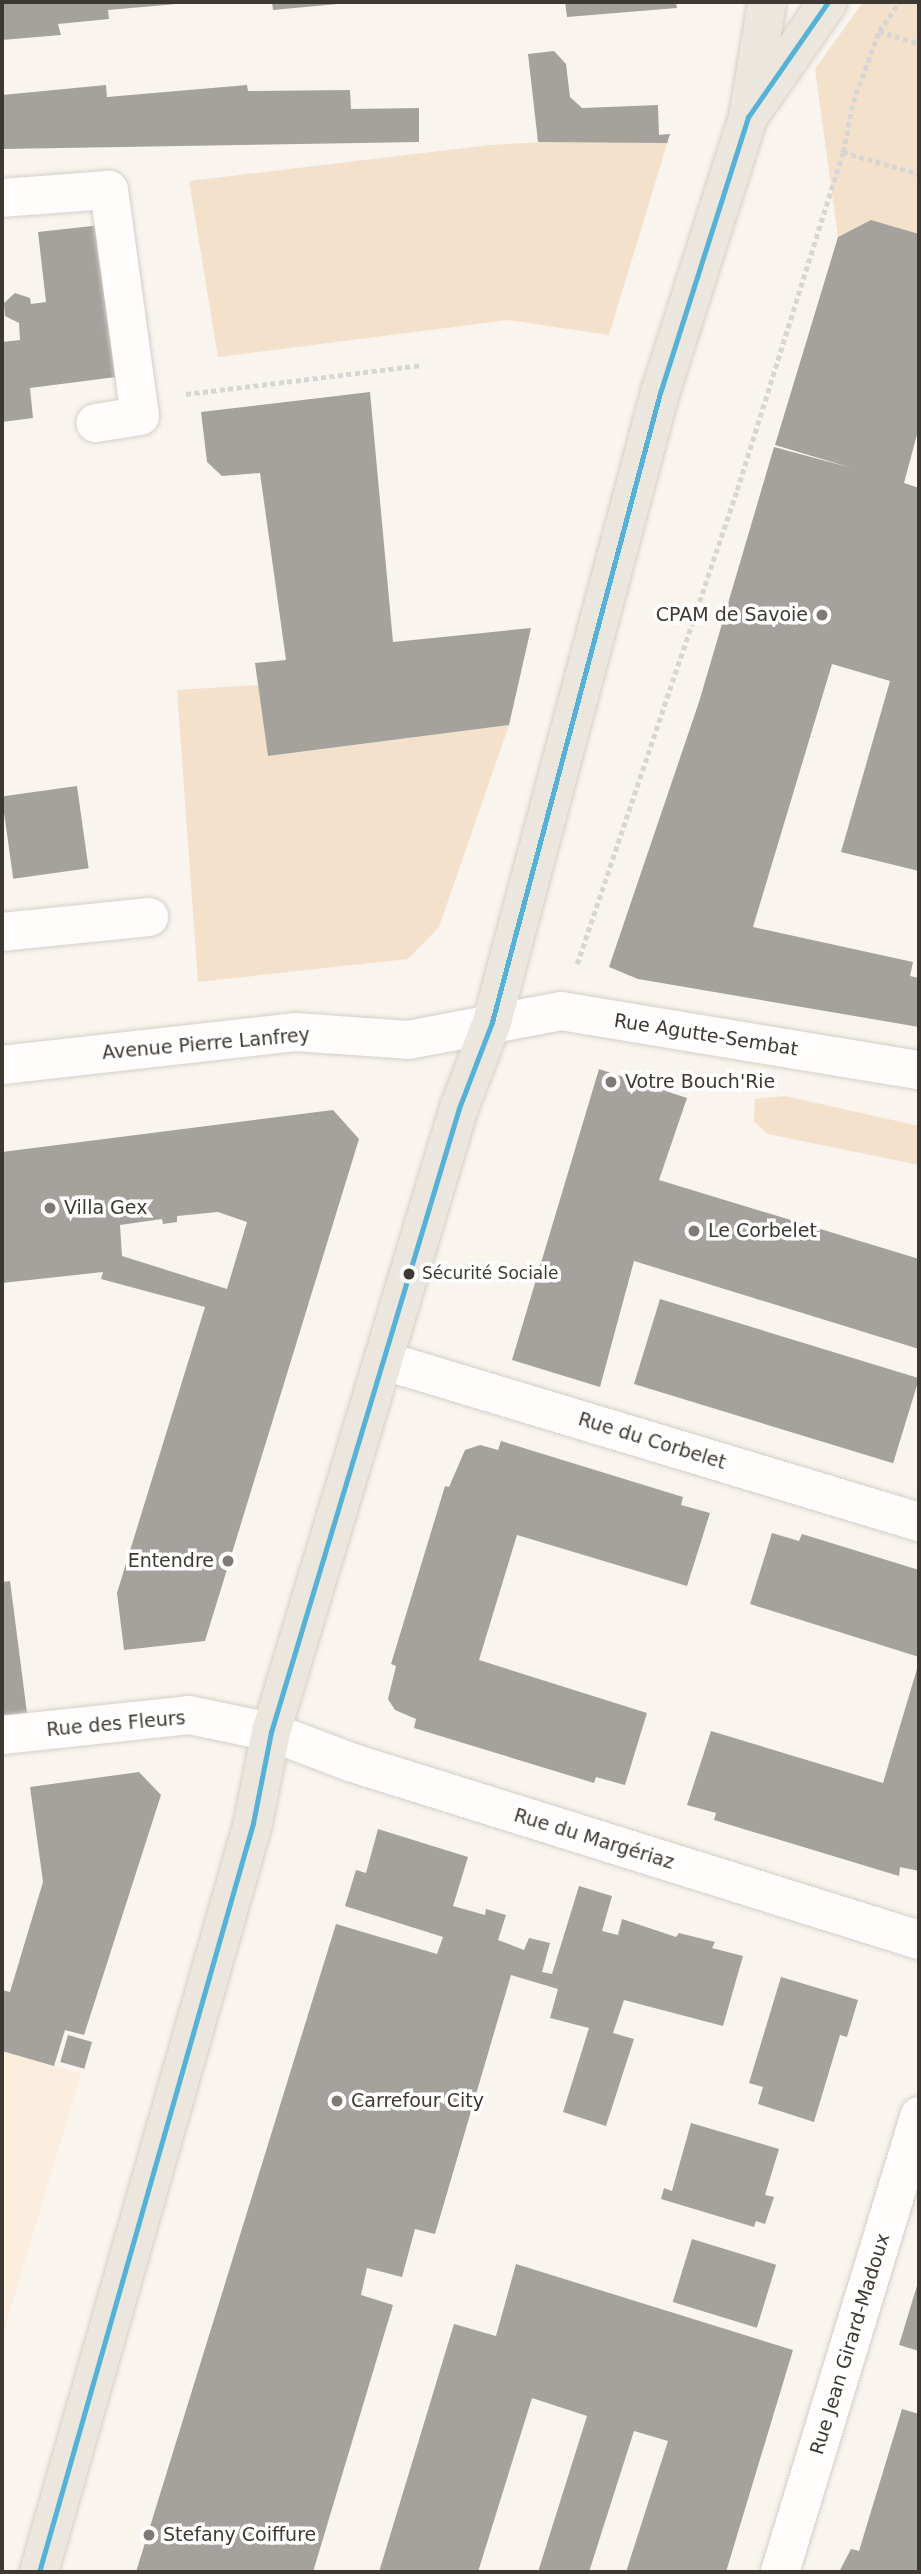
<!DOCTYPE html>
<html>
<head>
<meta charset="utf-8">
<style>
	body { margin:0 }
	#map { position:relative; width:921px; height:2574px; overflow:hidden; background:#f9f4ee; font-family:"DejaVu Sans",sans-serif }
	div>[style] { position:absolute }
	.built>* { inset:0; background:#fceedf }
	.green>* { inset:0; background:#f4e1cc }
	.building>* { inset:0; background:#a5a19c; transform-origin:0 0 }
	.path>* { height:4.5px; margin-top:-2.25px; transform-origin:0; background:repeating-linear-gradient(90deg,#d8d6d4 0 5px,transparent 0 8.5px) }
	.roads { filter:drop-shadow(0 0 2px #d4cfc9) drop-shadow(0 0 2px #d4cfc9) }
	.minor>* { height:38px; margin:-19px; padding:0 19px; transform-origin:19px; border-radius:19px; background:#fefdfc }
	.major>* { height:38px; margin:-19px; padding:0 19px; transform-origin:19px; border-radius:19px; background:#ebe6de }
	.bus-1>* { height:5px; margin:-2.5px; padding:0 2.5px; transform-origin:2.5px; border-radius:2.5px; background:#55b1d5 }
	.dots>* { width:19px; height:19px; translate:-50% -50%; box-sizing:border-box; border:4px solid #fff; border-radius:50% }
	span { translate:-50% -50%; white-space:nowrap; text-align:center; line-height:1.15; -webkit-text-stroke:7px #fff; paint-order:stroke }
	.bus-label { font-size:17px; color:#3d3831 }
	.left { translate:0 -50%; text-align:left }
	.poi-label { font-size:19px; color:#3d3831 }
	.right { translate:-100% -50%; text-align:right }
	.street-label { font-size:19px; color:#3d3831 }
	.frame { position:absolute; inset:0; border:4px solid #3d3831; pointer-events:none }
</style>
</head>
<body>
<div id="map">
	<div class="built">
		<i style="clip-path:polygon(2px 2051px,81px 2074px,2px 2337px)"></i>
	</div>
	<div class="green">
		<i style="clip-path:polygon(863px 2px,919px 2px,919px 234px,871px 220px,838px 237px,815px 69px)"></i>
		<i style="clip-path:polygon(670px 134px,609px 335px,508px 320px,218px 357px,189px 181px,490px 145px)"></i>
		<i style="clip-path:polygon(258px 685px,269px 756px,509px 725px,439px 927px,408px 959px,198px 982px,177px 690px)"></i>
		<i style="clip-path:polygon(785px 1096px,919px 1126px,919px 1165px,768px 1134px,754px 1122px,755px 1099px)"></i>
	</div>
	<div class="building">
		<i style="clip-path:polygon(2px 2px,176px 2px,177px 4px,108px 10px,109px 19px,58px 24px,61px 35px,2px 40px)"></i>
		<i style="clip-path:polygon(272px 2px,338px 2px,338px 4px,273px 10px)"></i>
		<i style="clip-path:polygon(565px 2px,676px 2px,677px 8px,567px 17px)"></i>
		<i style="clip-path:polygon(554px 51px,566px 64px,570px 97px,582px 108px,658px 105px,659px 135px,670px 134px,667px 143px,538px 142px,528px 54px)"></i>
		<i style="clip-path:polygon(106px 85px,107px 97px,247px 85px,248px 91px,350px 90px,351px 109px,419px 108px,419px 142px,2px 149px,2px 95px)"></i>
		<i style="clip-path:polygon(871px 220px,919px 234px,919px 427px,904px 483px,919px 488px,919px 871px,841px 852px,890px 681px,832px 664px,753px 927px,913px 962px,910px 976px,919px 978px,919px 1027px,638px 979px,609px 967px,699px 702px,774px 447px,852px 468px,775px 445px,838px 237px)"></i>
		<i style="clip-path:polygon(101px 225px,116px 377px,30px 388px,33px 418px,2px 422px,2px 342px,20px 340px,19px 323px,5px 316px,4px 303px,15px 293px,30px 298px,31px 304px,46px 302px,38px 232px)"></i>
		<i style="clip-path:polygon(370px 392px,393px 642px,531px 628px,509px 725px,268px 756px,255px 663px,286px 660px,260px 473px,222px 476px,207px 462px,201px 412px)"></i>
		<i style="left:77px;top:786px;width:83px;height:76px;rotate:82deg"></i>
		<i style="clip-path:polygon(599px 1069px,687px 1098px,659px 1180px,919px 1259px,919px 1349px,634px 1261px,600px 1387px,512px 1360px)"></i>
		<i style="clip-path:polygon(evenodd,333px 1110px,359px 1139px,205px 1641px,124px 1650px,117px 1593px,205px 1307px,101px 1279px,103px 1272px,2px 1283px,2px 1152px,333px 1110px,218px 1212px,247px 1222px,227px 1289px,122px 1256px,120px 1225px,162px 1219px,163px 1224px,177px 1222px,177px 1216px,218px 1212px)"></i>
		<i style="left:660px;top:1299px;width:271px;height:89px;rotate:17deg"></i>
		<i style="clip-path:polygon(501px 1441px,683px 1497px,681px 1505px,710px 1513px,687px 1586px,517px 1535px,479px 1660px,647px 1713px,625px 1785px,596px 1777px,594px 1783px,414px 1728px,416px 1719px,395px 1710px,388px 1699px,396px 1666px,391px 1664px,445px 1486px,449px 1487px,465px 1450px,480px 1445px,498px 1450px)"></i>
		<i style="clip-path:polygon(772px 1533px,799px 1541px,802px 1534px,919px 1570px,919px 1657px,750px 1604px)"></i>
		<i style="clip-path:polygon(10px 1581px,27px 1713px,2px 1716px,2px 1582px)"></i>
		<i style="clip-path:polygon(919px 1662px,919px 1871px,900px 1867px,899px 1876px,714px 1820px,716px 1813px,687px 1805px,711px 1731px,883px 1783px)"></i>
		<i style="clip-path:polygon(139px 1772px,161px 1795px,84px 2035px,65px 2030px,54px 2066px,2px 2051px,2px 1990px,10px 1992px,43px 1882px,30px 1787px)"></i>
		<i style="clip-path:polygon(378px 1829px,468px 1857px,453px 1906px,485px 1915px,486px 1909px,506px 1915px,498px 1940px,524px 1950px,529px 1938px,550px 1943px,542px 1972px,552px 1974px,579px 1886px,612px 1896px,602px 1931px,618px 1935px,622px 1919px,676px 1937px,679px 1933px,715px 1942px,712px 1948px,743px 1956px,723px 2026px,624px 2000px,613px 2033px,634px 2039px,606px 2126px,563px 2112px,589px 2028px,550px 2018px,558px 1989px,511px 1975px,435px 2234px,415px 2229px,402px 2277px,367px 2268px,361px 2295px,393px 2305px,313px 2572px,136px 2572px,336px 1924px,437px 1954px,443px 1937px,345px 1906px,356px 1870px,366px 1873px)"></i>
		<i style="clip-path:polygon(781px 1977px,858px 2000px,847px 2037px,840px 2035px,814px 2122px,758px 2104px,763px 2087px,749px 2083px)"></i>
		<i style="left:68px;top:2035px;width:25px;height:28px;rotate:16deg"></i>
		<i style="clip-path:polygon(691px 2123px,779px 2149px,765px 2195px,774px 2197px,765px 2224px,756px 2221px,754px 2227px,661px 2199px,664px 2188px,672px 2191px)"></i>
		<i style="left:692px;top:2239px;width:88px;height:66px;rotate:17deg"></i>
		<i style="clip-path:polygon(516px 2264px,793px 2350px,726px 2572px,626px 2572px,668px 2441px,634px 2431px,589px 2572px,538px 2572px,587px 2416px,532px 2398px,478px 2572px,379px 2572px,454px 2324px,496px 2336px)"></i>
		<i style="clip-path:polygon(919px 2279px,919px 2351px,899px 2345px)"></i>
		<i style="clip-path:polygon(902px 2409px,919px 2414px,919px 2572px,839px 2572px,851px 2549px,859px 2551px)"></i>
	</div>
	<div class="path">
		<i style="left:879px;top:31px;width:42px;rotate:18deg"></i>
		<i style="left:843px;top:152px;width:79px;rotate:16.1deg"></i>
		<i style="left:186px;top:394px;width:237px;rotate:-7deg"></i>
		<i style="left:577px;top:964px;width:500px;rotate:-71.35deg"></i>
		<i style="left:737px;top:490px;width:354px;rotate:-72.6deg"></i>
		<i style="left:843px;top:152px;width:51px;rotate:-78.7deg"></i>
		<i style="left:853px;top:102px;width:76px;rotate:-69.9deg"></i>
		<i style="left:879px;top:31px;width:35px;rotate:-55deg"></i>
	</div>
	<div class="roads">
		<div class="minor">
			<i style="left:2px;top:198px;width:107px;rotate:-4.3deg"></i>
			<i style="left:109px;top:190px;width:228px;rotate:82.2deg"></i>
			<i style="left:140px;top:416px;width:45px;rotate:171deg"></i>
			<i style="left:2px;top:932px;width:148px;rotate:-5.8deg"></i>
			<i style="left:2px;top:1065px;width:295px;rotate:-6.4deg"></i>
			<i style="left:295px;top:1032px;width:113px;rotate:4deg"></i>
			<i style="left:408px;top:1040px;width:156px;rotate:-10.7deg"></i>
			<i style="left:561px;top:1011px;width:363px;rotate:9.4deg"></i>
			<i style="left:385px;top:1361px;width:558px;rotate:16.78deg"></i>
			<i style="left:2px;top:1735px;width:188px;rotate:-6.1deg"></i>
			<i style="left:189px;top:1715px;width:84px;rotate:11.7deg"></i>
			<i style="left:271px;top:1732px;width:88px;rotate:20.7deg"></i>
			<i style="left:353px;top:1763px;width:593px;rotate:17.37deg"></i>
			<i style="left:780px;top:2572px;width:477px;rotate:-73deg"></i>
		</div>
		<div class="major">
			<i style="left:753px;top:110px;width:131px;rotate:-55.2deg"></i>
			<i style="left:39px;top:2572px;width:779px;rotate:-74.05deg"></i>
			<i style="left:253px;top:1823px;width:93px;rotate:-78.8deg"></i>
			<i style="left:271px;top:1732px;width:652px;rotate:-73.23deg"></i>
			<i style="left:459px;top:1108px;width:92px;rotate:-69deg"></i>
			<i style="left:492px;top:1022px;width:651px;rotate:-75.05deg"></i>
			<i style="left:660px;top:393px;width:290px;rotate:-72.3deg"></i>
			<i style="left:748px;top:117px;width:117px;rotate:-80.6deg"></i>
		</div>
	</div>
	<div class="bus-1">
		<i style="left:39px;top:2572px;width:779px;rotate:-74.05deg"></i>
		<i style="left:253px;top:1823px;width:93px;rotate:-78.8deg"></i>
		<i style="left:271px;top:1732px;width:652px;rotate:-73.23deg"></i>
		<i style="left:459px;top:1108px;width:92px;rotate:-69deg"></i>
		<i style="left:492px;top:1022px;width:651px;rotate:-75.05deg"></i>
		<i style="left:660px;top:393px;width:290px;rotate:-72.3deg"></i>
		<i style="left:748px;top:117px;width:140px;rotate:-55.2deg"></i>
	</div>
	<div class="dots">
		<i style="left:822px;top:615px;background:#7f7a73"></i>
		<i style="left:611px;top:1082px;background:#7f7a73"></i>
		<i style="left:50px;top:1208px;background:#7f7a73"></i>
		<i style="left:694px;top:1231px;background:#7f7a73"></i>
		<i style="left:409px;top:1274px;background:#3d3831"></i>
		<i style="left:228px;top:1561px;background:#7f7a73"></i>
		<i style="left:337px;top:2101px;background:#7f7a73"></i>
		<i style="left:149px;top:2535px;background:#7f7a73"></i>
	</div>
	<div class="bus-label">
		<span class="left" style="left:422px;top:1274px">Sécurité Sociale</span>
	</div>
	<div class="poi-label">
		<span class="right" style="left:808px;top:615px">CPAM de Savoie</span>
		<span class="left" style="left:625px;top:1082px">Votre Bouch'Rie</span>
		<span class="left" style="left:64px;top:1208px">Villa Gex</span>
		<span class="left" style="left:708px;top:1231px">Le Corbelet</span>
		<span class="right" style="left:214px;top:1561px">Entendre</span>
		<span class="left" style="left:351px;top:2101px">Carrefour City</span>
		<span class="left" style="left:163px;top:2535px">Stefany Coiffure</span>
	</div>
	<div class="street-label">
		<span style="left:706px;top:1035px;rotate:9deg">Rue Agutte-Sembat</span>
		<span style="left:206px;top:1044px;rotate:-5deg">Avenue Pierre Lanfrey</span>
		<span style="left:652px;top:1441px;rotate:17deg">Rue du Corbelet</span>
		<span style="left:116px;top:1724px;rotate:-5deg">Rue des Fleurs</span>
		<span style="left:594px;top:1839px;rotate:17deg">Rue du Margériaz</span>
		<span style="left:850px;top:2344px;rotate:-73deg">Rue Jean Girard-Madoux</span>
	</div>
	<div class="frame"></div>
</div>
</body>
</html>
